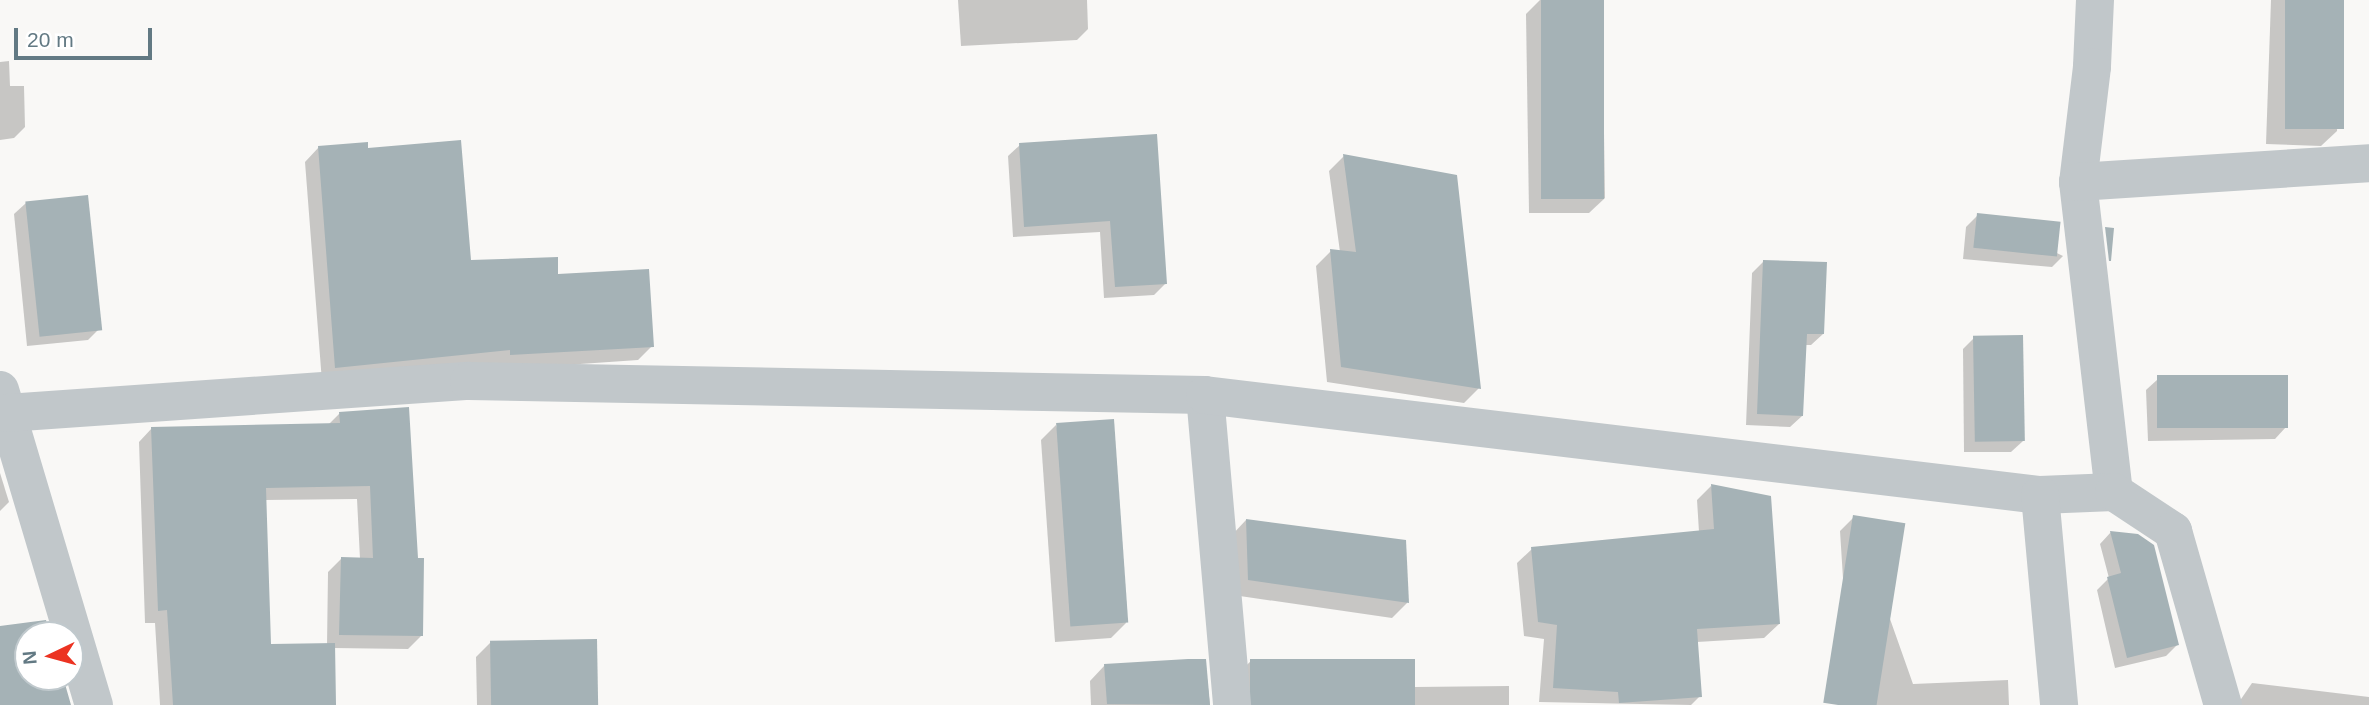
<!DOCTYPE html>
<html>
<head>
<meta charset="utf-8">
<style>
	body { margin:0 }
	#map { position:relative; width:2369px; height:705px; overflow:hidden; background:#f9f8f6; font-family:Helvetica,sans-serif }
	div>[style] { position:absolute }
	.shadow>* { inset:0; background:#0003 }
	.building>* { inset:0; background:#a5b2b6; transform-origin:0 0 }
	.minor>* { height:38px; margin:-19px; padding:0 19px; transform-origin:19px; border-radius:19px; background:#c1c7ca }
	span { translate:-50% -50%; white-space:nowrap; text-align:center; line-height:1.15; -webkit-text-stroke:7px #fff; paint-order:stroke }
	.north { position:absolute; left:14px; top:621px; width:70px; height:70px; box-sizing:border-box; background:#fff; border:2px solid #c0c9cd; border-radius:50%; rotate:265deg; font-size:19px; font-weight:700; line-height:28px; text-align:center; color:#627983 }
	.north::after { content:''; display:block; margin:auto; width:24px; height:32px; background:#ec3322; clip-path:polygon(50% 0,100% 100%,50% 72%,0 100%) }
	.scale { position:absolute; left:14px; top:28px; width:138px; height:32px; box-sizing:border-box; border:4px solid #627983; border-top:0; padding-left:9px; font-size:21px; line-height:24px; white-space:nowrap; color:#627983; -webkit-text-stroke:5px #fff; paint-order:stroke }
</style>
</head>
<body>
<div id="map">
	<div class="shadow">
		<i style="clip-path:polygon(958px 0,1087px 0,1088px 29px,1077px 40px,961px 46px)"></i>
		<i style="clip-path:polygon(1540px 0,1602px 0,1605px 198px,1589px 213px,1529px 213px,1526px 14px)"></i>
		<i style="clip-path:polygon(2271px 0,2342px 0,2337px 131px,2321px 146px,2266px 144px)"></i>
		<i style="clip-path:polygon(9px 61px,10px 86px,24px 86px,25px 127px,14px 138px,0 140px,0 62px)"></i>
		<i style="clip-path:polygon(1155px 136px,1165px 284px,1154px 295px,1104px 298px,1100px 232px,1013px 237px,1008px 156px,1020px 145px)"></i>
		<i style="clip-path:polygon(319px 147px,366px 150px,470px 262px,557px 276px,652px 346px,638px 360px,322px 382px,305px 162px)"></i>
		<i style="clip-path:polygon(1344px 156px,1479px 388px,1464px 403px,1327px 382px,1316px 266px,1331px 251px,1340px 252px,1329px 171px)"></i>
		<i style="clip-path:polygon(26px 203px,99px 329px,88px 340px,27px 346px,14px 214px)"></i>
		<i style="clip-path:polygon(1978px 215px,2063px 256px,2052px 267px,1963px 259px,1966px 227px)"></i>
		<i style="clip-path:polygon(1764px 261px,1823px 334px,1811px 345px,1805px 345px,1802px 416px,1790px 427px,1746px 425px,1752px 273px)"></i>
		<i style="clip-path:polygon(1974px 338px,2023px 441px,2011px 452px,1964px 452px,1963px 349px)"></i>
		<i style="clip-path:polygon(2158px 379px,2286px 427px,2275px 439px,2148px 441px,2146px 390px)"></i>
		<i style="clip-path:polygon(evenodd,408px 409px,421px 636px,408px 649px,333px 648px,335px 705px,160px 705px,155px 623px,145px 623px,139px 442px,152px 428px,328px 425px,339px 414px,408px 409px,357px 499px,360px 559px,341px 559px,328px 572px,327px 645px,270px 646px,265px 500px,357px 499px)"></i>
		<i style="clip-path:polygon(1056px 425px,1126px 623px,1111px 638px,1055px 642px,1041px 440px)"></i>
		<i style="clip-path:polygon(0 473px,9px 502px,0 511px)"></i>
		<i style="clip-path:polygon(1711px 486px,1779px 624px,1764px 638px,1697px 642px,1700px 696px,1691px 705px,1539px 702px,1544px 639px,1524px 636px,1517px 563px,1532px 549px,1699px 532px,1697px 500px)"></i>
		<i style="clip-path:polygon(1854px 517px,1913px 684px,2008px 680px,2009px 705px,1851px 705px,1840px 531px)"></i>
		<i style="clip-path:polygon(1246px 520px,1404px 542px,1407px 603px,1392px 618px,1233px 595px,1231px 536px)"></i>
		<i style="clip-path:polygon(2111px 532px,2177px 645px,2166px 656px,2115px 668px,2097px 590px,2109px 578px,2100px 544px)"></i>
		<i style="clip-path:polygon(491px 642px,596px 705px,477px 705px,476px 657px)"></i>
		<i style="clip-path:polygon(1205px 661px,1210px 705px,1091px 705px,1090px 681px,1105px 665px)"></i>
		<i style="clip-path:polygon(1251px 661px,1414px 687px,1509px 686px,1509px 705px,1239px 705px,1236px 675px)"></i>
		<i style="clip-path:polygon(2252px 683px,2369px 697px,2369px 705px,2237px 705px)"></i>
	</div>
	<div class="building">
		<i style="left:1541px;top:0;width:63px;height:199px"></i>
		<i style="left:2285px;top:0;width:59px;height:129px"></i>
		<i style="clip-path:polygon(1157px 134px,1167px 284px,1115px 287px,1110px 221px,1024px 227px,1019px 143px)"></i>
		<i style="clip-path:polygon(461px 140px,471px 260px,558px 257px,558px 274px,649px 269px,654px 347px,510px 355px,510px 350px,335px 368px,318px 146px,368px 142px,368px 148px)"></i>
		<i style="clip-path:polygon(1343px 154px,1457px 175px,1481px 389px,1341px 367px,1330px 249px,1356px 252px)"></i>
		<i style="left:88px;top:195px;width:136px;height:63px;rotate:84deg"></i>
		<i style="left:1977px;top:213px;width:84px;height:35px;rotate:6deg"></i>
		<i style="clip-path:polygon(2105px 227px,2114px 228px,2111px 261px,2109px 261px)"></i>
		<i style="clip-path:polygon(1763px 260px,1827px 262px,1824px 334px,1807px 334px,1803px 416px,1757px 414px)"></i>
		<i style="left:2023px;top:335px;width:106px;height:50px;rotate:89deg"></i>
		<i style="left:2288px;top:375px;width:53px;height:131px;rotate:90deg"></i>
		<i style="clip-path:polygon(409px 407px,418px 558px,424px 558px,423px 636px,339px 635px,341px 557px,373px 558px,370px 486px,266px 488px,271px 644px,335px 643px,336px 705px,173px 705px,167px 610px,158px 611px,151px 427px,340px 423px,339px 412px)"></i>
		<i style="left:1114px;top:419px;width:204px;height:58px;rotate:86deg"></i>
		<i style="clip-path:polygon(1711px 484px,1771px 496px,1780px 624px,1697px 629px,1702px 697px,1619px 703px,1618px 692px,1553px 688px,1557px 625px,1538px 622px,1531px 547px,1714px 529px)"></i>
		<i style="left:1853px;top:515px;width:53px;height:190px;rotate:9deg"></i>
		<i style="clip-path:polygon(1246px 519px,1406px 540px,1409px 603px,1248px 580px)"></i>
		<i style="clip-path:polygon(2110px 531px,2138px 534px,2154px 545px,2179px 645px,2127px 658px,2107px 577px,2121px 573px)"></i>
		<i style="clip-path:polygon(46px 620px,50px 635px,28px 635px,28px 677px,63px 677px,71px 705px,0 705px,0 626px)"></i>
		<i style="left:597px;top:639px;width:66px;height:107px;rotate:89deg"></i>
		<i style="clip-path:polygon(1188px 659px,1206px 659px,1210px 705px,1107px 704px,1104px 664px)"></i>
		<i style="left:1250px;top:659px;width:165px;height:46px"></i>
	</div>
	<div class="minor">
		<i style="left:2095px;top:0;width:67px;rotate:92.6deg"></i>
		<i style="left:2092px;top:67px;width:116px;rotate:96.9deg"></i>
		<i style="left:2078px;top:182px;width:312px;rotate:83.4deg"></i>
		<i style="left:2078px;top:182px;width:292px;rotate:-3.7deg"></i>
		<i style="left:0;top:390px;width:329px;rotate:73.4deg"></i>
		<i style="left:1205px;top:395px;width:311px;rotate:85deg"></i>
		<i style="left:7px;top:413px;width:463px;rotate:-4deg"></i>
		<i style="left:469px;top:381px;width:736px;rotate:1.09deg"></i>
		<i style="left:1205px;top:395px;width:841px;rotate:6.83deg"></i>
		<i style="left:2040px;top:495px;width:74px;rotate:-2.3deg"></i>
		<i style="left:2114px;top:492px;width:71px;rotate:33.5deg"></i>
		<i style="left:2173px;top:531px;width:181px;rotate:74deg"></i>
		<i style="left:2040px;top:495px;width:211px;rotate:84.8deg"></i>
	</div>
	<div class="north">N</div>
	<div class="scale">20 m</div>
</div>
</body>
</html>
